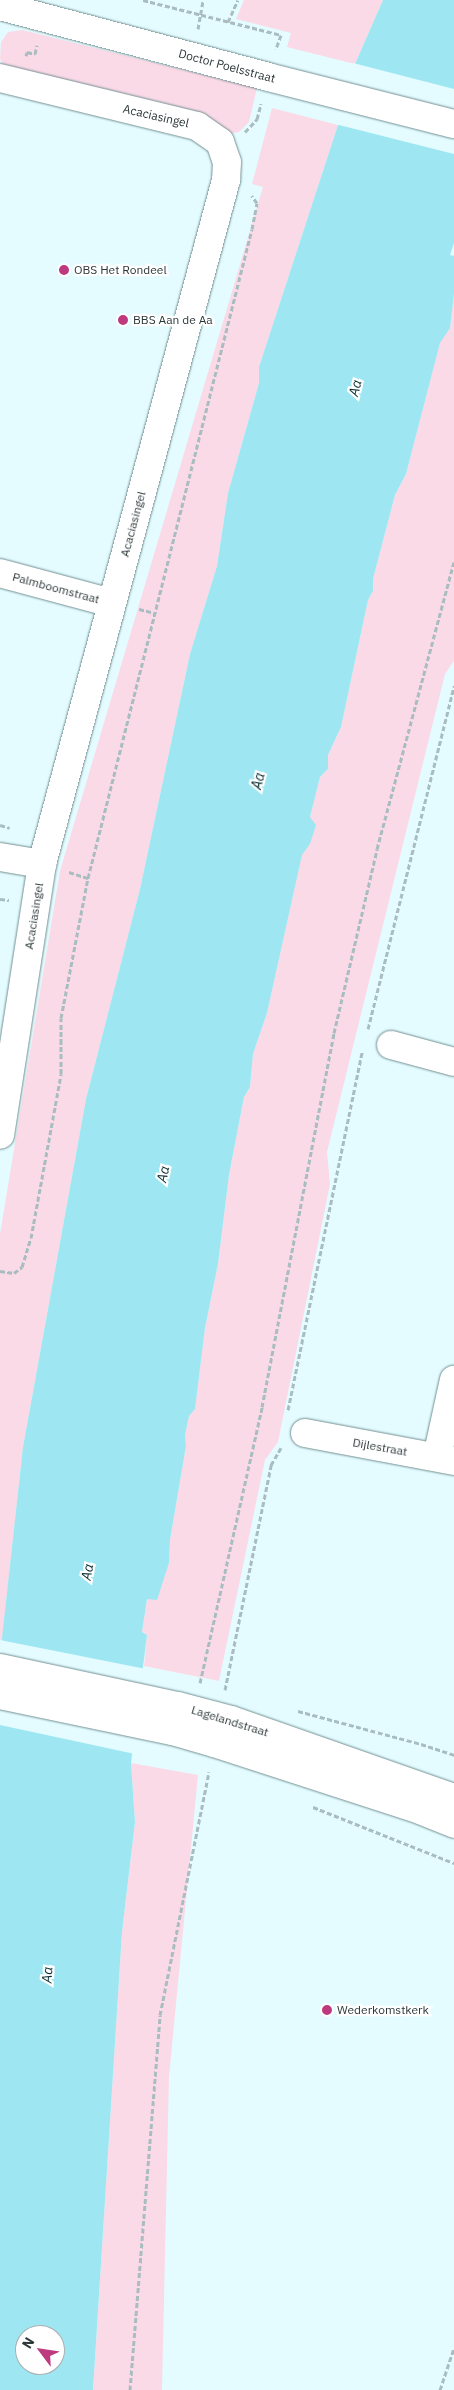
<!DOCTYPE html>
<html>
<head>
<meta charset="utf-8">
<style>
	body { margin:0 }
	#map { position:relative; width:454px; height:2390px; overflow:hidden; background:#e4fcff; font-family:"IBM Plex Sans",sans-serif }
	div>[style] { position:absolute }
	.green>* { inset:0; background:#fbdae7 }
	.water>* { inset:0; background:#9ee7f2 }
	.pier>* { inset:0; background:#e4fcff }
	.path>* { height:3px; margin-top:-1.5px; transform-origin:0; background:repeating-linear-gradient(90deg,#a9bdc0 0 5px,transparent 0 7.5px) }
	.roads { filter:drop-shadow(0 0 1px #738f92) drop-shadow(0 0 1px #738f92) }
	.minor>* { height:28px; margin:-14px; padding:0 14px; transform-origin:14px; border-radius:14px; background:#fff }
	.major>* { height:28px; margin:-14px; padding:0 14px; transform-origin:14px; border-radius:14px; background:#fff }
	.dots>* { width:14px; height:14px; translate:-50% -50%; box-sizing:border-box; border:2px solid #fff; border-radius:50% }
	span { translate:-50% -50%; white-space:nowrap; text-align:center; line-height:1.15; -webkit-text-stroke:4.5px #fff; paint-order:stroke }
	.street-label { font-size:12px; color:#2c3739 }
	.poi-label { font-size:12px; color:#2c3739 }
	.left { translate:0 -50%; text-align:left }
	.water-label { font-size:14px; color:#092f33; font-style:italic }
	.north { position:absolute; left:15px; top:2325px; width:50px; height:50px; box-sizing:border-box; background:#fff; border:1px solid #abafb0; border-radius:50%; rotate:301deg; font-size:14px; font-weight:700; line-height:20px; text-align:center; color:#2c3739 }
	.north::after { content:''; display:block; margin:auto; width:18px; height:22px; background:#be3a7f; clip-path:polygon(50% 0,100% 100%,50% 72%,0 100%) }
</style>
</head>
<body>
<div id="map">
	<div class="green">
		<i style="clip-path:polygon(244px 0,383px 0,355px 64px,287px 47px,291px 33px,236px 19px)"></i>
		<i style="clip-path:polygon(22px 30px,257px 88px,249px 122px,239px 132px,230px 134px,4px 67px,0 59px,1px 42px,8px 32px)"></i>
		<i style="clip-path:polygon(272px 108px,338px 125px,259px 367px,259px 383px,228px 493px,217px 566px,190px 654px,140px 889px,86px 1099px,23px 1447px,2px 1640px,0 1640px,0 1234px,60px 871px,263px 187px,252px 184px)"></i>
		<i style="clip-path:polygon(454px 294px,454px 661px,445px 674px,327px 1152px,330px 1184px,278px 1442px,265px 1460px,219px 1681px,144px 1666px,147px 1635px,142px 1632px,147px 1599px,169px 1563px,170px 1540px,186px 1446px,185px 1435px,189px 1416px,195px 1408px,205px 1328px,218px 1264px,229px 1175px,244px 1097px,250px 1087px,253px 1054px,267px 1013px,302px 854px,310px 844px,310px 817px,320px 777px,328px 769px,328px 755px,341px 727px,368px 600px,373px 591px,373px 579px,395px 495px,406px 474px,440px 342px,450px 328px)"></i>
		<i style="clip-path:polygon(131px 1763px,198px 1775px,169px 2077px,162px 2390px,93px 2390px,122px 1932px,135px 1822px)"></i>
	</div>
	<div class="water">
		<i style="clip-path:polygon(evenodd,383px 0,454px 0,454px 243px,450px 255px,454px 256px,454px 294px,450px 328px,440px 343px,406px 474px,395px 495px,373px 579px,373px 591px,368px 600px,341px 727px,328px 755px,328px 769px,320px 777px,310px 817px,316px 825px,310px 844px,302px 855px,267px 1013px,253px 1054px,250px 1087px,244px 1097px,229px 1175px,218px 1264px,205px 1328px,195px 1409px,189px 1416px,185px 1435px,186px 1446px,170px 1540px,169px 1563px,157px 1600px,147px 1599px,142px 1632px,147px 1635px,131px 1763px,135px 1822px,122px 1932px,93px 2390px,0 2390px,0 1656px,23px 1447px,86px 1099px,140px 889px,190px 654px,217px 566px,228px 493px,259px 383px,259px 367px,338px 125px,355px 64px,383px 0,25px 2335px,55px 2335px,55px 2365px,25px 2365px,25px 2335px)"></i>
	</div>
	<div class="pier">
		<i style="clip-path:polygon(353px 63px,454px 89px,454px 154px,335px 124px)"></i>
		<i style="clip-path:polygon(0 1640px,146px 1669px,135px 1754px,0 1725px)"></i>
	</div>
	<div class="path">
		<i style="left:143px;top:0;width:142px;rotate:14.2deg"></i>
		<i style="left:281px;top:35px;width:15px;rotate:110deg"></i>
		<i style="left:228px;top:22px;width:24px;rotate:-66deg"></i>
		<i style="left:198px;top:29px;width:29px;rotate:-80deg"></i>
		<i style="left:26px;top:56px;width:4px;rotate:-76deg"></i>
		<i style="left:27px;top:52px;width:8px;rotate:14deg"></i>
		<i style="left:35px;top:54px;width:9px;rotate:-77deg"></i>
		<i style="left:245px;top:132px;width:18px;rotate:-47deg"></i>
		<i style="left:257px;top:119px;width:16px;rotate:-75deg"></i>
		<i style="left:139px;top:609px;width:16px;rotate:14deg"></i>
		<i style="left:0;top:825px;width:10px;rotate:17deg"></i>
		<i style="left:69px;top:872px;width:20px;rotate:18deg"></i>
		<i style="left:0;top:899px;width:9px;rotate:6deg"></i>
		<i style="left:368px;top:1029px;width:354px;rotate:-75.9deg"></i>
		<i style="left:0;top:1271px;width:14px;rotate:8deg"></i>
		<i style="left:14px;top:1273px;width:10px;rotate:-37deg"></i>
		<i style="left:22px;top:1267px;width:30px;rotate:-73deg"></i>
		<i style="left:31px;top:1238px;width:167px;rotate:-79.6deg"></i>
		<i style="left:61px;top:1074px;width:56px;rotate:-90deg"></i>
		<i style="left:61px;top:1018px;width:143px;rotate:-79.1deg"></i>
		<i style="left:88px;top:878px;width:669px;rotate:-75.82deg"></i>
		<i style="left:252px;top:229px;width:26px;rotate:-79deg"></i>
		<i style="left:257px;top:203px;width:9px;rotate:-126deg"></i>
		<i style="left:288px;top:1410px;width:366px;rotate:-78.3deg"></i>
		<i style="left:200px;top:1683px;width:283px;rotate:-77.3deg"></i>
		<i style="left:262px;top:1407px;width:381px;rotate:-79.1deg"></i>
		<i style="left:334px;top:1033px;width:189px;rotate:-76.8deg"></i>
		<i style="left:377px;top:849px;width:297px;rotate:-75deg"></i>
		<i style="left:225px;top:1690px;width:230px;rotate:-78.4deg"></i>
		<i style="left:271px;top:1465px;width:20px;rotate:-60deg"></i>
		<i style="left:298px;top:1711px;width:127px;rotate:15deg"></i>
		<i style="left:421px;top:1744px;width:35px;rotate:18deg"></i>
		<i style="left:313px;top:1807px;width:152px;rotate:21.7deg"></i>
		<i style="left:130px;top:2390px;width:376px;rotate:-85.4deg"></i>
		<i style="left:160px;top:2015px;width:248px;rotate:-78.6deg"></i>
		<i style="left:440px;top:2390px;width:44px;rotate:-71.6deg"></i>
	</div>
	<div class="roads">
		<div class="minor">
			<i style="left:0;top:6px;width:277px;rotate:14.8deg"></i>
			<i style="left:268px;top:77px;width:192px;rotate:14.2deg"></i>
			<i style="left:0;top:78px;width:203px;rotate:13.7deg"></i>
			<i style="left:197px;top:126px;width:28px;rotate:35deg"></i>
			<i style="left:220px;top:142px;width:21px;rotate:71deg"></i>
			<i style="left:227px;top:162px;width:18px;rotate:93deg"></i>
			<i style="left:226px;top:180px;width:708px;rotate:105.06deg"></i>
			<i style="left:42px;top:864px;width:274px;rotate:98.8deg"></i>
			<i style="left:0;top:573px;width:115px;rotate:15.1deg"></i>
			<i style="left:0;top:857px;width:43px;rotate:9.5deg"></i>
			<i style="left:391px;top:1045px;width:65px;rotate:15.1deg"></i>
			<i style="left:305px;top:1433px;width:152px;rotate:10.6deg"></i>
			<i style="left:437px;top:1457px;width:79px;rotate:-77.6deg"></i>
		</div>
		<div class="major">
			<i style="left:0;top:1668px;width:182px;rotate:12.1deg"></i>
			<i style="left:178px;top:1706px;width:55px;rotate:14.8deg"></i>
			<i style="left:231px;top:1720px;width:236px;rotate:19.3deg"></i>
			<i style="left:0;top:1695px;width:177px;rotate:11.8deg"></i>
			<i style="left:173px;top:1731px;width:43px;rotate:16.3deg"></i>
			<i style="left:214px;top:1743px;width:217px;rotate:18deg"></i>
			<i style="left:420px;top:1810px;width:37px;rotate:22deg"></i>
		</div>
	</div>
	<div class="dots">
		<i style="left:64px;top:270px;background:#be3a7f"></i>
		<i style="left:123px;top:320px;background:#be3a7f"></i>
		<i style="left:327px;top:2010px;background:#be3a7f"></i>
	</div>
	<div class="street-label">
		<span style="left:227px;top:66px;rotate:15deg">Doctor Poelsstraat</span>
		<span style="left:156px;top:116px;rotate:13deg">Acaciasingel</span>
		<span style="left:133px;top:524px;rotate:-75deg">Acaciasingel</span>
		<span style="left:56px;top:588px;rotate:15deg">Palmboomstraat</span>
		<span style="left:34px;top:916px;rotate:-81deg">Acaciasingel</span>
		<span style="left:380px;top:1447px;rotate:10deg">Dijlestraat</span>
		<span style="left:230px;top:1721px;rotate:17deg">Lagelandstraat</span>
	</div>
	<div class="poi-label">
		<span class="left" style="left:74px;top:270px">OBS Het Rondeel</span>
		<span class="left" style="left:133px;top:320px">BBS Aan de Aa</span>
		<span class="left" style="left:337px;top:2010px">Wederkomstkerk</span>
	</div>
	<div class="water-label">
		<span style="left:355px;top:388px;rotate:-76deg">Aa</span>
		<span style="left:258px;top:781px;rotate:-76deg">Aa</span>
		<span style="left:163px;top:1174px;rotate:-78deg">Aa</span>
		<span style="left:87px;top:1572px;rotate:-80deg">Aa</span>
		<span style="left:47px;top:1975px;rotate:-87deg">Aa</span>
	</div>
	<div class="north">N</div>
</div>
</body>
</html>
